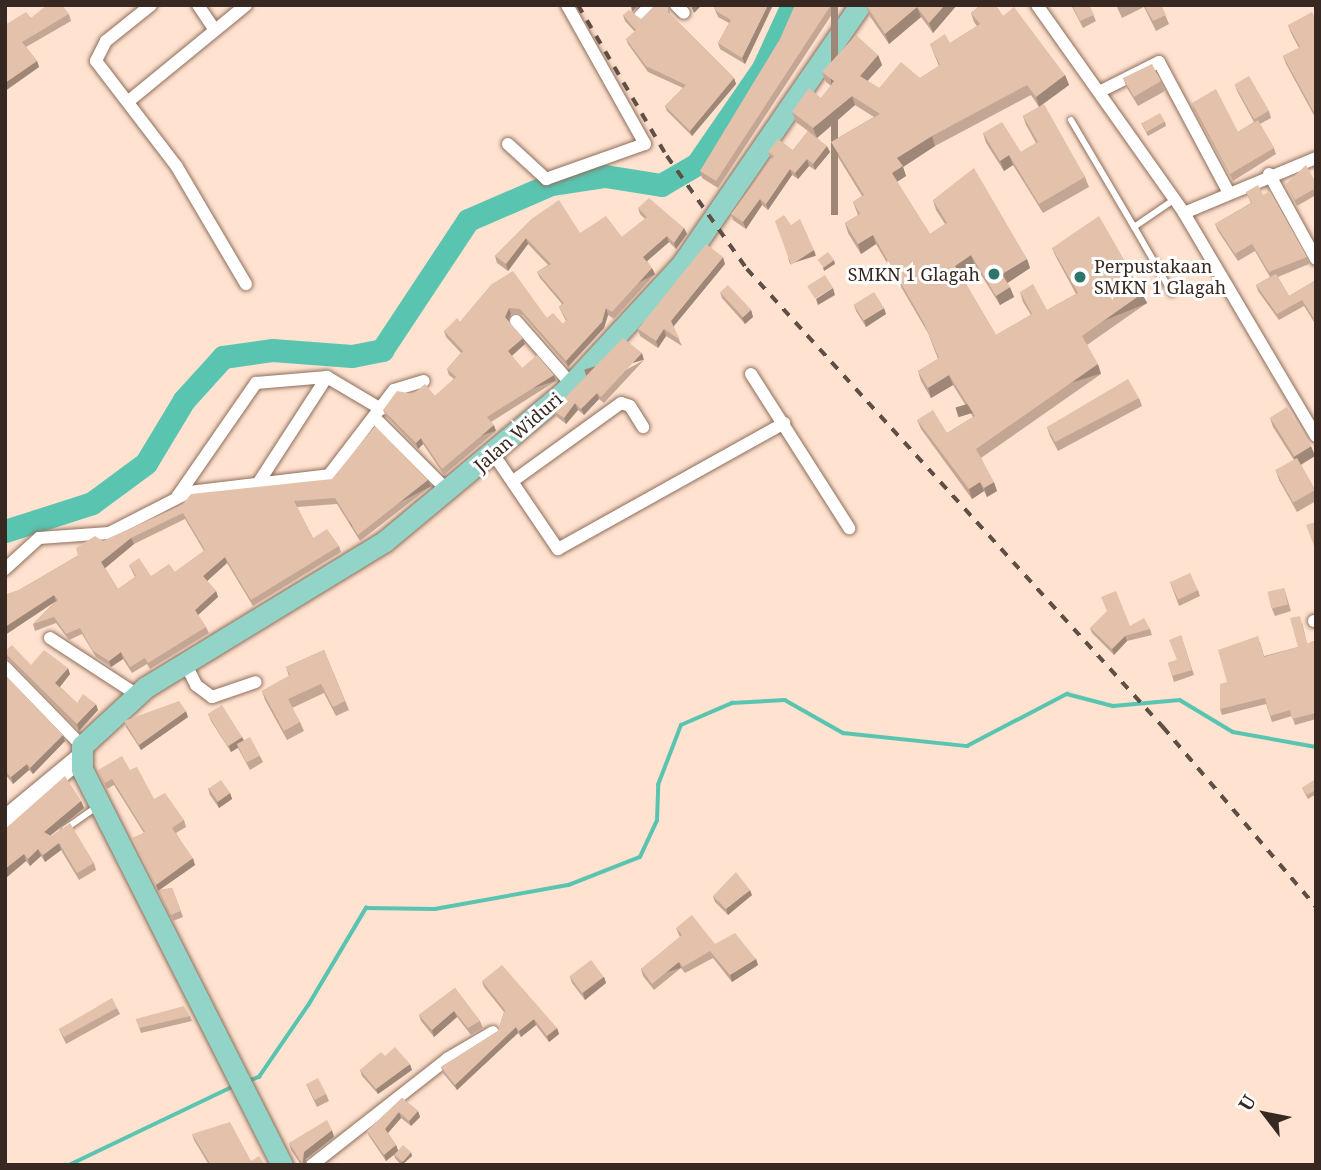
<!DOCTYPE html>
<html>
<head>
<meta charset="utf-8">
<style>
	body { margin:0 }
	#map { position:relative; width:1321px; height:1170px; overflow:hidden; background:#ffe2d0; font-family:"Noto Serif",serif }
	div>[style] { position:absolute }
	.stream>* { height:3.5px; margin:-1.75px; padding:0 1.75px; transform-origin:1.75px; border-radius:1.75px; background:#59c4b0 }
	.river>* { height:23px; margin:-11.5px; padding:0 11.5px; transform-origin:11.5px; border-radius:11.5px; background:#59c4b0 }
	.roads { filter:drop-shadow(0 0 2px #8d6e5a) drop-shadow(0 0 2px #8d6e5a) }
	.lane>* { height:6px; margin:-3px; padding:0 3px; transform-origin:3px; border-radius:3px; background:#fff }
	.street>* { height:12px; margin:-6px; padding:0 6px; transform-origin:6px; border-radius:6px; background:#fff }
	.secondary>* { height:19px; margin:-9.5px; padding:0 9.5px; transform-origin:9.5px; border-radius:9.5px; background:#fff }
	.primary>* { height:21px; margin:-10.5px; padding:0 10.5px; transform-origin:10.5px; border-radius:10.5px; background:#93d4c8 }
	.rail>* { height:3.5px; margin-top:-1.75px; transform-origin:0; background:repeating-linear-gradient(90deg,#5f4e44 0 9px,transparent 0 18px) }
	.wall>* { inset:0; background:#c3a693 }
	.shaded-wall>* { inset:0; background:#9f8778; transform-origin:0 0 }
	.building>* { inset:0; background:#e3c1ab; transform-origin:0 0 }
	.dots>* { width:19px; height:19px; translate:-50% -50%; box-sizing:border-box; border:4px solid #fff; border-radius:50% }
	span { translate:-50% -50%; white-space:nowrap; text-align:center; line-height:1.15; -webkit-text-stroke:6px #fff; paint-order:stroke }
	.poi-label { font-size:18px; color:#372921 }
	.left { translate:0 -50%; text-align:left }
	.right { translate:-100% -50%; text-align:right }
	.street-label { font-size:18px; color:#372921 }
	.frame { position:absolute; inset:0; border:7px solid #372921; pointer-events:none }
	.north { position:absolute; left:1230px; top:1079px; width:70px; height:70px; -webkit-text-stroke:5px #fff; paint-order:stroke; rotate:302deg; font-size:19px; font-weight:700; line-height:28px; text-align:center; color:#372921 }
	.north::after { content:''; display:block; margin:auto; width:24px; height:32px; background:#372921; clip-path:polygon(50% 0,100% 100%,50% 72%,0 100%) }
</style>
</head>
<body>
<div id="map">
	<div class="stream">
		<i style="left:248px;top:1081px;width:12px;rotate:-20deg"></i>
		<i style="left:259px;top:1077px;width:88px;rotate:-55.6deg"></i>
		<i style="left:309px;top:1004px;width:112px;rotate:-59.3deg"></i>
		<i style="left:366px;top:908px;width:69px;rotate:0.8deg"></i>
		<i style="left:435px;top:909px;width:136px;rotate:-10.2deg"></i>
		<i style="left:569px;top:885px;width:76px;rotate:-21.5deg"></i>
		<i style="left:640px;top:857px;width:40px;rotate:-65deg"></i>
		<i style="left:657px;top:821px;width:36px;rotate:-88deg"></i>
		<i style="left:658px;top:785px;width:64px;rotate:-69deg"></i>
		<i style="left:681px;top:725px;width:56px;rotate:-23.3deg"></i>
		<i style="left:732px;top:703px;width:53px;rotate:-3.2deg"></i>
		<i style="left:785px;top:700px;width:67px;rotate:29.6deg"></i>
		<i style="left:843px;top:733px;width:125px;rotate:6deg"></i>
		<i style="left:967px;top:746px;width:113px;rotate:-27.5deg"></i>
		<i style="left:1067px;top:694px;width:48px;rotate:14.6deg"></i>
		<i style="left:1113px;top:706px;width:67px;rotate:-5.1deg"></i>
		<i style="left:1180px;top:700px;width:62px;rotate:31.1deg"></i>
		<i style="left:1233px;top:732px;width:84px;rotate:10.2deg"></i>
		<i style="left:69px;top:1165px;width:183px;rotate:-25.6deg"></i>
	</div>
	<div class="river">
		<i style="left:5px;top:531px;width:91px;rotate:-17.8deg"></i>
		<i style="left:92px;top:503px;width:67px;rotate:-36.5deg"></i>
		<i style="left:146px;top:463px;width:74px;rotate:-58.9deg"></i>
		<i style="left:184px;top:400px;width:58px;rotate:-47.8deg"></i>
		<i style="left:223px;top:357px;width:49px;rotate:-8.1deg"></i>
		<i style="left:272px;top:350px;width:80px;rotate:4.3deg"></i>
		<i style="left:352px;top:356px;width:31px;rotate:-11deg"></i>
		<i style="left:382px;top:350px;width:156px;rotate:-56.5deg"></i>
		<i style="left:468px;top:220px;width:90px;rotate:-23.4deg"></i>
		<i style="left:551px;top:184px;width:55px;rotate:-8.4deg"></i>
		<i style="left:605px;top:176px;width:57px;rotate:9.1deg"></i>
		<i style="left:661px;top:185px;width:42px;rotate:-30.3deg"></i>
		<i style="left:697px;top:164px;width:116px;rotate:-55.5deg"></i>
		<i style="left:763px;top:68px;width:69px;rotate:-65.3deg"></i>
	</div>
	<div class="roads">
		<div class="lane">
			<i style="left:1071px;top:120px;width:124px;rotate:59.5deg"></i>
			<i style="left:1172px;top:293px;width:76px;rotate:-119.9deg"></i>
			<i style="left:1134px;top:227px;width:50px;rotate:-34.3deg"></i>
			<i style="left:65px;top:829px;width:38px;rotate:-35deg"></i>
		</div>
		<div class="street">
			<i style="left:151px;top:5px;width:58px;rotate:141.3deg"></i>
			<i style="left:106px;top:41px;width:22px;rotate:117deg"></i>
			<i style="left:96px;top:61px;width:133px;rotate:52.6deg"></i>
			<i style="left:177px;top:167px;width:136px;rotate:59.5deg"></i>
			<i style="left:198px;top:5px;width:30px;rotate:56deg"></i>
			<i style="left:676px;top:5px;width:11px;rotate:45deg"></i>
			<i style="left:1037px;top:5px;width:255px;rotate:54.7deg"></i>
			<i style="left:1184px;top:213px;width:259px;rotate:59.4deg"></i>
			<i style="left:640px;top:16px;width:16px;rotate:-45deg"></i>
			<i style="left:1101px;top:91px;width:65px;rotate:-26.6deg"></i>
			<i style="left:1159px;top:62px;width:146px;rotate:61.9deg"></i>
			<i style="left:130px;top:100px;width:150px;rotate:-39.3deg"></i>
			<i style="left:508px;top:144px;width:52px;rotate:42.6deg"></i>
			<i style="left:546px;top:179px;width:105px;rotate:-19.5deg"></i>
			<i style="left:645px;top:144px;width:159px;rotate:-119.3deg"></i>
			<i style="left:1269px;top:174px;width:97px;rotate:61.1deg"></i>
			<i style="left:1184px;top:213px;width:143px;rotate:-22.6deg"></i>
			<i style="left:516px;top:321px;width:85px;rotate:48.8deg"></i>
			<i style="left:751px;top:374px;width:183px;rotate:57.5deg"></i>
			<i style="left:374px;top:417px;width:105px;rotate:45deg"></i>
			<i style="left:494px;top:455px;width:114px;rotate:55.8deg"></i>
			<i style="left:558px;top:549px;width:259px;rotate:-29.1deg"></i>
			<i style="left:513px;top:481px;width:133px;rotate:-35.8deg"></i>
			<i style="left:621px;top:403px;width:9px;rotate:18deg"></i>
			<i style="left:630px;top:406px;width:25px;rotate:58deg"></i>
			<i style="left:257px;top:485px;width:129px;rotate:-57.1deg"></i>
			<i style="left:177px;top:497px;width:139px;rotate:-55.3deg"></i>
			<i style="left:256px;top:383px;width:71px;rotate:-4.8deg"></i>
			<i style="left:327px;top:377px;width:63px;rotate:30.7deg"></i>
			<i style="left:5px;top:569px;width:46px;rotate:-42.4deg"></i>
			<i style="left:39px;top:538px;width:70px;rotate:-4.1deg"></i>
			<i style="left:109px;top:533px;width:90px;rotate:-27.1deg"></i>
			<i style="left:189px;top:492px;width:141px;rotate:-6.9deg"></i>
			<i style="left:329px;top:475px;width:107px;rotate:-52.6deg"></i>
			<i style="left:394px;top:390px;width:31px;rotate:-17deg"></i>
			<i style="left:1314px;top:621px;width:2px"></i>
			<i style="left:50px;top:638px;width:103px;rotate:33.1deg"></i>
			<i style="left:185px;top:663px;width:25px;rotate:63deg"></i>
			<i style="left:196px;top:685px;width:20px;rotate:37deg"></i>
			<i style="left:212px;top:697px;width:46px;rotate:-18.8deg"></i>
			<i style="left:5px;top:667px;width:110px;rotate:45.7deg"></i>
			<i style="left:312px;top:1165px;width:172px;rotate:-38.1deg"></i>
			<i style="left:447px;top:1059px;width:53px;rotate:-30.4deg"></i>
		</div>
		<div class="secondary">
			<i style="left:5px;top:819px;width:99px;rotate:-39.7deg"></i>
		</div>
		<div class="primary">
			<i style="left:282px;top:1165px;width:444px;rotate:-116.8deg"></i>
			<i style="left:82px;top:769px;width:23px;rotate:-90deg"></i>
			<i style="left:82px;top:746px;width:87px;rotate:-42.7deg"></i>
			<i style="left:146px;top:687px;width:280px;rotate:-31.4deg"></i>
			<i style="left:385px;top:541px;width:233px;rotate:-39.8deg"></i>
			<i style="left:564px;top:392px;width:174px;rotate:-47.3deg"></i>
			<i style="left:682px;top:264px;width:314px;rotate:-55.5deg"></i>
		</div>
	</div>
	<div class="rail">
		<i style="left:578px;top:5px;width:175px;rotate:59.5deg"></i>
		<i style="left:667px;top:156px;width:138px;rotate:54.7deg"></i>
		<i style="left:747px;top:269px;width:619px;rotate:47.75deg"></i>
		<i style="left:1163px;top:727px;width:236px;rotate:49.6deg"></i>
	</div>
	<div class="wall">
		<i style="clip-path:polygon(669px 5px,670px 14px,734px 78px,736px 84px,692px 136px,667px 111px,665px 106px,683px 88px,648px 72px,628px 44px,626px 39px,635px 32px,625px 21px,623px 15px,641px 19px)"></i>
		<i style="clip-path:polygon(713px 5px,773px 5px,745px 64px,720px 49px,718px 43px,729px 23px,718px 17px)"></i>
		<i style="clip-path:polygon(795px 5px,838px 5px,718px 188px,702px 178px,700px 171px,780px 39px)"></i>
		<i style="clip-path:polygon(866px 5px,957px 5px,933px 33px,921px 17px,889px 44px,869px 15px)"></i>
		<i style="clip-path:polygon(979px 5px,995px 5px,1003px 16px,1065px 75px,1069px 85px,1040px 106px,1085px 177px,1089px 187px,1043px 213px,1013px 165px,1004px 171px,986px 143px,983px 133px,1021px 152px,1036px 143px,1026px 125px,1023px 116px,1039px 107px,1031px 95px,935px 146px,903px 167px,906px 176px,897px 182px,930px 234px,945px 224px,936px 210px,933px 200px,1027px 259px,1030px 268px,1007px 283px,1014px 297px,1000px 305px,975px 265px,960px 274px,996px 335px,1031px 315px,1023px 302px,1020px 292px,1047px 310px,1076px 294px,1056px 257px,1052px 248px,1143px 293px,1147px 303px,1087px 345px,1101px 374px,981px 458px,997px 491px,987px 497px,984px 491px,972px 499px,921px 429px,917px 420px,947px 433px,973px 417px,953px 385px,931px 398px,921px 381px,918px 371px,938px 359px,928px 333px,876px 244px,861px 254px,848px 233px,845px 223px,858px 215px,853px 202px,862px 196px,835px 152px,831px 142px,874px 117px,855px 105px,817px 138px,830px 152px,815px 170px,809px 166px,798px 179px,792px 175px,768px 210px,762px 205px,746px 229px,733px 220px,731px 214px,772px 159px,768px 152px,793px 150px,808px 131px,796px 122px,792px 112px,821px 98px,831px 86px,826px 82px,822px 72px,878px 55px,882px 65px,867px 81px,879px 88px,920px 78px,939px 66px,930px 44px,950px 43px,977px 26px,974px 22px,971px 13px,979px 6px)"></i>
		<i style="clip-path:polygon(1071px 5px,1089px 5px,1096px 21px,1083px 28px)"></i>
		<i style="clip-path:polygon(1116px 5px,1161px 5px,1169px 24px,1156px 31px,1144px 7px,1122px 18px)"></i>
		<i style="clip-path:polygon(69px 14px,71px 21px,26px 47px,37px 61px,39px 67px,5px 91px,5px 25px,31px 18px)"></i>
		<i style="clip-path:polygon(1316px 19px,1316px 119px,1286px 64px,1283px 56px,1299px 48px,1291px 33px,1288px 25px)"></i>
		<i style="clip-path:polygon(1123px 78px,1161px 81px,1165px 91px,1138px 106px,1127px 88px)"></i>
		<i style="clip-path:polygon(1235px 85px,1269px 111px,1271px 118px,1260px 124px,1274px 148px,1276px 154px,1233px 181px,1194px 110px,1192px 103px,1238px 132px,1254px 122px,1237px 91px)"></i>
		<i style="clip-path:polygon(1165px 122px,1166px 126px,1148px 136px,1141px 123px)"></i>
		<i style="clip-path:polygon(1316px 183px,1316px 195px,1297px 206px,1286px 184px)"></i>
		<i style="clip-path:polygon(1246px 192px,1263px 195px,1307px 257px,1309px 264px,1278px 277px,1289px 296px,1316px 280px,1316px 325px,1304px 306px,1279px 320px,1258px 291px,1256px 285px,1270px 277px,1255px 251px,1238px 261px,1218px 231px,1215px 224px,1251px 203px)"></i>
		<i style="clip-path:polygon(638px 208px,684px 228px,687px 234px,676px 249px,669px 242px,647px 261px,655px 274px,614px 319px,608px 315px,604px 328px,568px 367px,523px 315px,511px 314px,508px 321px,523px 338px,525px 344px,512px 356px,522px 368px,556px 381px,491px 422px,496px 431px,444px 475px,423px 444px,418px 449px,386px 416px,383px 410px,435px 396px,454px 379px,449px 375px,447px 369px,461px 353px,446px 337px,444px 331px,460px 322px,492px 284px,547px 318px,563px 324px,566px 321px,559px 307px,562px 304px,540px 278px,537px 272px,548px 265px,528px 244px,508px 271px,497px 263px,495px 256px,533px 218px,580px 233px,622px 237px,645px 219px,640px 214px)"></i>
		<i style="clip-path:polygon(725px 264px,673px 327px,682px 346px,666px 336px,658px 348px,640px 336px,638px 329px)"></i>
		<i style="clip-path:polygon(720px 292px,751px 310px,753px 317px,745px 324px,722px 298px)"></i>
		<i style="clip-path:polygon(854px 305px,886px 314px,866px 327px,856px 311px)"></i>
		<i style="clip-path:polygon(644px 360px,604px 403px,599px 399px,584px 415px,578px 410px,566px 424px,556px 416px,553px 410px)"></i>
		<i style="clip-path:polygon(1139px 398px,1142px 406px,1058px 451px,1050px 436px,1047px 427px)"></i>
		<i style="clip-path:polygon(1270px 418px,1315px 456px,1301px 465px,1315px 490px,1316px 501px,1297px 512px,1279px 480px,1276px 471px,1294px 460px,1273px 427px)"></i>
		<i style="clip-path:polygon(evenodd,431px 486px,360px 541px,337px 504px,297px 507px,313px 538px,339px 546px,341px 552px,253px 606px,227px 563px,207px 581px,216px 591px,218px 597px,198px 615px,206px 627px,209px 633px,150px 669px,147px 664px,132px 673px,123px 659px,111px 667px,96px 657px,82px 634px,69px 640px,56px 623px,35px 631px,33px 624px,56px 601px,5px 635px,5px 595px,19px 590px,103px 541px,182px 505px,431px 486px,185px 519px,204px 551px,175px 572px,151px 576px,129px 565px,135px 577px,118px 589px,105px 568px,134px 544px,185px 519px)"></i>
		<i style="clip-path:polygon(1170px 582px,1198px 590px,1200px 596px,1179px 606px)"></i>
		<i style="clip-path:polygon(1284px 588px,1291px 611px,1275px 616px,1272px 609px)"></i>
		<i style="clip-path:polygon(1302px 622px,1307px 644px,1316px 640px,1316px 719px,1295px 725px,1292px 716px,1272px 722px,1266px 704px,1222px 715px,1220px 709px,1227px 682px,1260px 642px,1264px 656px,1298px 647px)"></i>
		<i style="clip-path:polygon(1130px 626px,1150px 629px,1152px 635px,1127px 641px,1114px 655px,1092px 633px,1090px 628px)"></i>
		<i style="clip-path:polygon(1181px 635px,1194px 675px,1174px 682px,1168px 663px,1177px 660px)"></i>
		<i style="clip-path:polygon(324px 650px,349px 710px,336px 716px,324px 693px,292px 708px,300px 722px,304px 731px,287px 740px,265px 700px,262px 691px,289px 676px,286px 667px)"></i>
		<i style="clip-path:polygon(5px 651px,31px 665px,70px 674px,60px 687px,77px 703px,98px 710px,79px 731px,6px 658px)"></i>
		<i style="clip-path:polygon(5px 675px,63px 735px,65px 741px,33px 774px,29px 770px,13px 784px,5px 774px)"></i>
		<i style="clip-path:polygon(208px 714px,242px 737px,244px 741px,260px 756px,263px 762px,250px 770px,238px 748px,231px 752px,211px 721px)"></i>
		<i style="clip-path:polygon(188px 717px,141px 750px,126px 727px,124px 721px)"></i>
		<i style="clip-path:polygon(98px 770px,130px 770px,154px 799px,184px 820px,186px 827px,176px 833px,195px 865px,159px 890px,172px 888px,183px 917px,173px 921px,133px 838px,144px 833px,114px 785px,107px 789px)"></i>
		<i style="clip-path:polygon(1316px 779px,1316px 794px,1308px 799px,1302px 788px)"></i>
		<i style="clip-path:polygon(208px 788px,230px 793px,232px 799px,219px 808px,210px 795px)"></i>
		<i style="clip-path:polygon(81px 801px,84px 808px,50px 836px,94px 863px,96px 870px,79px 880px,61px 850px,45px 862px,41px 856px,30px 866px,26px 861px,7px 877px,5px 875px,5px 829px)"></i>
		<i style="clip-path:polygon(752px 895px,728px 915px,715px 902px,713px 896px)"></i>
		<i style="clip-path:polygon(676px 928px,715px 944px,756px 959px,758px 965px,732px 982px,713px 958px,685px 973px,681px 968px,654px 990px,643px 976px,641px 969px,680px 937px)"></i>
		<i style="clip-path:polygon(570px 977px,604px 977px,606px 983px,585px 1000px,572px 983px)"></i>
		<i style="clip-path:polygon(482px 981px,557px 1028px,559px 1034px,549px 1042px,536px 1025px,521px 1037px,518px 1033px,457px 1090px,443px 1073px,441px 1067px,498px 1031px,504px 1012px,484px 987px)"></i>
		<i style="clip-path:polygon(455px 988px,480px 1021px,483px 1028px,471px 1035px,457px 1017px,434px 1037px,421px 1021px,419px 1015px)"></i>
		<i style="clip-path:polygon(117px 1008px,120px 1014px,66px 1044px,59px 1029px)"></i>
		<i style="clip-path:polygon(190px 1016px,192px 1021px,141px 1033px,136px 1019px)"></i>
		<i style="clip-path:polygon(385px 1056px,412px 1070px,378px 1094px,362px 1076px,360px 1070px)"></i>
		<i style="clip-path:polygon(306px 1084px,326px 1094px,329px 1101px,317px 1107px)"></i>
		<i style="clip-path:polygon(402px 1098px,418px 1111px,420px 1117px,411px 1126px,401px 1118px,388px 1133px,396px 1145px,398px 1150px,412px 1156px,401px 1165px,395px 1158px,394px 1155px,386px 1161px,369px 1136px,367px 1131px)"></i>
		<i style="clip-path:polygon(192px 1134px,251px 1161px,265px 1165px,209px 1165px,194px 1140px)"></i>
		<i style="clip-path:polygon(334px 1137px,306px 1159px,305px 1165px,301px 1165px,291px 1150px,289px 1143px)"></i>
	</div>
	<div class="shaded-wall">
		<i style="clip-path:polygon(631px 5px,639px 5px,632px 12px)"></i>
		<i style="clip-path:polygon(693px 5px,702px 5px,694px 13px,691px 6px)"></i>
		<i style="clip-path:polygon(768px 5px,773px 5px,745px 64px,742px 58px)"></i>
		<i style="left:831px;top:5px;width:7px;height:210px"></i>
		<i style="clip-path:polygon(945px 5px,957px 5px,933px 33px,929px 23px)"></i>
		<i style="clip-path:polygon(917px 7px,921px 17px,889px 44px,885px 34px)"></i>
		<i style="clip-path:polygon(878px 55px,882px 65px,863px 86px,860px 76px)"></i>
		<i style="clip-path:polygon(37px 61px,39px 67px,5px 91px,5px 83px)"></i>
		<i style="clip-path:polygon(1065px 75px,1069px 85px,1039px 107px,1036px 97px)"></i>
		<i style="clip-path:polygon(734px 78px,736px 84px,692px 136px,690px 131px)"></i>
		<i style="clip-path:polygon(852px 96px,855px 105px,817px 138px,813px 128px)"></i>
		<i style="clip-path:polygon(932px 136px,935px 146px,903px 167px,906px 176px,895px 183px,892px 173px,897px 158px)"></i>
		<i style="clip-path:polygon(827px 146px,830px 152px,815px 170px,813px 164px)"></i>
		<i style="clip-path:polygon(1009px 155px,1013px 165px,1004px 171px,1000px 161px)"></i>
		<i style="clip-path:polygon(807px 159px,809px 166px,798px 179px,795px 173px)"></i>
		<i style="clip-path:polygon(790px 169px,792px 175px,768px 210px,766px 204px)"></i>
		<i style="clip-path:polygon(760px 199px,762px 205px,746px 229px,743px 222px)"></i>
		<i style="clip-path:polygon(684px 228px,687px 234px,676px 249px,674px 243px)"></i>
		<i style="clip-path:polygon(873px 235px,876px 244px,861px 254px,858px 244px)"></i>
		<i style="clip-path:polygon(667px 236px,669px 242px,645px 263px,643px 257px)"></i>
		<i style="clip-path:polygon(526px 238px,528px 244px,508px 271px,506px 264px)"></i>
		<i style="left:814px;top:250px;width:6px;height:27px;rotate:72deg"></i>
		<i style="clip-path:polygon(971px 255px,975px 265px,959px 275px,955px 266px)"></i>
		<i style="clip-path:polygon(723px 257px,725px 264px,673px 327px,671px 321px)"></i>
		<i style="clip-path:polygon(1027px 259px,1030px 268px,1006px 284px,1002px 274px)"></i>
		<i style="clip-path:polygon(834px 260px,835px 264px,824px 271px,823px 267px)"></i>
		<i style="left:652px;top:268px;width:7px;height:59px;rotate:63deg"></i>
		<i style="clip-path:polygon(1010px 287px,1014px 297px,1000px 305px,996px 296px)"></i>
		<i style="clip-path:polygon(833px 288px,835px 295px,818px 305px,816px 299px)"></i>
		<i style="left:1143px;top:293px;width:11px;height:75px;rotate:68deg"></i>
		<i style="clip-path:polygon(509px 308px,511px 314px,508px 323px,505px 317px)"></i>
		<i style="clip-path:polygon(606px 308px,608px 315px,604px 328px,568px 367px,566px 361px)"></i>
		<i style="clip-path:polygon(884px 308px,886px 314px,866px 327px,864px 320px)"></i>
		<i style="clip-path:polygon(751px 310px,753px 317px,745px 324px,742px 318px)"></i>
		<i style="clip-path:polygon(664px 329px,666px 336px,658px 348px,656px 341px)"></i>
		<i style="clip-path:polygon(523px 338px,525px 344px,510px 357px,508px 351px)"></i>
		<i style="left:642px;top:353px;width:7px;height:60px;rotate:74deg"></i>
		<i style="left:1098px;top:364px;width:10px;height:149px;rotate:73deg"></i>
		<i style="left:554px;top:375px;width:6px;height:79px;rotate:72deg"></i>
		<i style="clip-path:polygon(949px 375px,953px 385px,931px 398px,928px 388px)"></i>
		<i style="clip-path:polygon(597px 393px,599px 399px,584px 415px,581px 409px)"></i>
		<i style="clip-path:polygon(575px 403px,578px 410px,566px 424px,564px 418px)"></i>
		<i style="left:494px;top:425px;width:6px;height:68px;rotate:72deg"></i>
		<i style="clip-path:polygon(421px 438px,423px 444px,418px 449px,416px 443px)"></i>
		<i style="clip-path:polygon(1311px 446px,1315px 456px,1298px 466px,1294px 457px)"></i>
		<i style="left:428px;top:480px;width:7px;height:89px;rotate:63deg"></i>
		<i style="clip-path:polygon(980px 482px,984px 491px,972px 499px,969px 489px)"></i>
		<i style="clip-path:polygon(994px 482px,997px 491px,987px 497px,984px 488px)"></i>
		<i style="clip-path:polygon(131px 538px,134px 544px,104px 569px,101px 562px)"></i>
		<i style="clip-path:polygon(225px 557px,227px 563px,205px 583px,203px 576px)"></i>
		<i style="clip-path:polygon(216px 591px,218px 597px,197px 616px,195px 610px)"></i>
		<i style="clip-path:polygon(54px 595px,56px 601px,5px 635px,5px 627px)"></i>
		<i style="clip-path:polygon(1125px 636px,1127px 641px,1114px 655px,1112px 649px)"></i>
		<i style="clip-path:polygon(121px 652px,123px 659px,111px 667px,109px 661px)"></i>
		<i style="clip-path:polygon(68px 668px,70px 674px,58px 689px,55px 683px)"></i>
		<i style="clip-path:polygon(96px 704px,98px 710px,79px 731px,77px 724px)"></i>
		<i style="clip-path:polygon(186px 711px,188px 717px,141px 750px,139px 745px)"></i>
		<i style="clip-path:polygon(63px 735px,65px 741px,33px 774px,30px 768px)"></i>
		<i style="clip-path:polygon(242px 737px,245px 743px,231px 752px,229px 746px)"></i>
		<i style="clip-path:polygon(27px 764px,29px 770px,13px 784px,11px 777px)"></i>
		<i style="clip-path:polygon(230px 793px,232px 799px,219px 808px,217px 802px)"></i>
		<i style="clip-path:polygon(81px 801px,84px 808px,46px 839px,44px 832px)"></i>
		<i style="clip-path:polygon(59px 843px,61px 850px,45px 862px,43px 855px)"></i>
		<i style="clip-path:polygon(38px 849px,41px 856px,30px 866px,28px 859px)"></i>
		<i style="clip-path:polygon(24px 854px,26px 861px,7px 877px,5px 869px)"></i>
		<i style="clip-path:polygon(193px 858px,195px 865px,158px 891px,156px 885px)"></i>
		<i style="clip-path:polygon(750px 890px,752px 895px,728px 915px,726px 909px)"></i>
		<i style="clip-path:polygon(756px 959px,758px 965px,732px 982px,730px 975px)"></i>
		<i style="left:679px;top:962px;width:6px;height:35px;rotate:72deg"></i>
		<i style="clip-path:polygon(604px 977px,606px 983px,585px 1000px,583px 993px)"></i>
		<i style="clip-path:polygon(454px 1011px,457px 1017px,434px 1037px,432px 1030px)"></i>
		<i style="clip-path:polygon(534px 1019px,536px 1025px,521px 1037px,519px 1031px)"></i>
		<i style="clip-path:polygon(516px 1027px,518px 1033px,457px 1090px,455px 1085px)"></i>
		<i style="clip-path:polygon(557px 1028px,559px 1034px,549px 1042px,547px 1036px)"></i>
		<i style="clip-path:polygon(410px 1064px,412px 1070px,378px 1094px,376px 1089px)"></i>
		<i style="clip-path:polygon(418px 1111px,420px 1117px,411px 1126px,409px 1121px)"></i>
		<i style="clip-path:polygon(399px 1112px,401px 1118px,387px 1134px,385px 1129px)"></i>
		<i style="clip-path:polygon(332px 1130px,334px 1137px,306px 1159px,305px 1165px,303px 1165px,304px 1152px)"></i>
		<i style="clip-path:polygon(396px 1145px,398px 1151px,386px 1161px,384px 1155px)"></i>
		<i style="clip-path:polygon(411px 1152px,412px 1156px,402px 1165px,401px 1162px)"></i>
	</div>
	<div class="building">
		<i style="clip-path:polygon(47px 5px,62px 5px,69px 14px,22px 42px,37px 61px,5px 83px,5px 48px,7px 46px,5px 44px,5px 25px,26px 12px,31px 18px)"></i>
		<i style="clip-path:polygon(655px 5px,668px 5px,668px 12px,734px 78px,690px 131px,665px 106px,686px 85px,646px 66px,626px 39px,636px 30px,623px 15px,629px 10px,641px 19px)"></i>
		<i style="clip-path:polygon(713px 5px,768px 5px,742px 58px,718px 43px,731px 20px,716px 11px)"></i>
		<i style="clip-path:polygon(795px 5px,831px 5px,716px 181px,700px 171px,780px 39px)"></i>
		<i style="clip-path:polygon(866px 5px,945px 5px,929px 23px,917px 7px,885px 34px)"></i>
		<i style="clip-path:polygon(981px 5px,995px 5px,1003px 16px,1014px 7px,1065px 75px,1036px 97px,1027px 85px,932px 136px,897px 158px,903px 166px,892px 173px,930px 234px,947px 223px,933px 200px,974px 168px,1027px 259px,1002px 274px,1010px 287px,996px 296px,971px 255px,955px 266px,996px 335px,1032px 314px,1020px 292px,1033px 284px,1047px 310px,1078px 293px,1052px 248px,1099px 216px,1143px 293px,1082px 336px,1098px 364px,976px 449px,994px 482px,984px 488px,980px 482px,969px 489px,917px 420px,933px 410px,947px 433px,975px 416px,949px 375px,928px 388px,918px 371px,939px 358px,924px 323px,873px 235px,858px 244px,845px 223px,860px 214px,853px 202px,864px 195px,831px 142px,880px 114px,852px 96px,813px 128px,792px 112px,809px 88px,821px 98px,834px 81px,822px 72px,856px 35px,878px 55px,860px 76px,879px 88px,901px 62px,920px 78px,940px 65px,930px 44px,945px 34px,950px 43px,980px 24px,971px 13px)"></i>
		<i style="clip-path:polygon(1072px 5px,1089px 5px,1094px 15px,1080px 21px)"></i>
		<i style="clip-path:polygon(1144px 5px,1161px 5px,1166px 15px,1153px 21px)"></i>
		<i style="clip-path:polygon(1312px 12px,1316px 19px,1316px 116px,1283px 56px,1300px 47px,1288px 25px)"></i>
		<i style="clip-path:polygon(1152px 64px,1161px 81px,1134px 97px,1123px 78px)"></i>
		<i style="left:1249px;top:76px;width:40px;height:17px;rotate:60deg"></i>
		<i style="clip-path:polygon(1216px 89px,1238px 132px,1258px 120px,1274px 148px,1230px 174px,1192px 103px)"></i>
		<i style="clip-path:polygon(1044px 104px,1085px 177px,1039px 204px,1009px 155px,1000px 161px,983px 133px,1002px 122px,1021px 152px,1038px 142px,1023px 116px)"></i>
		<i style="left:1160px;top:113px;width:10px;height:21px;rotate:61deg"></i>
		<i style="clip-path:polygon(808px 131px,827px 146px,813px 164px,807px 159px,795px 173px,790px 169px,766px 204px,760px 199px,743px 222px,731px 214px,774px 156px,768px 152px,778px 139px,793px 150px)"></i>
		<i style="clip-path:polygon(1306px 165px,1316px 183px,1316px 188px,1295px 200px,1286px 184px)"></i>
		<i style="clip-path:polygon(1258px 185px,1263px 195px,1270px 191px,1307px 257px,1269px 272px,1252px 244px,1235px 254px,1215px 224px,1252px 203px,1246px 192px)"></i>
		<i style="clip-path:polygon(649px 198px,684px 228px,674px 243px,667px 236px,643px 257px,652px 268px,612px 312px,606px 308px,602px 322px,566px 361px,520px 309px,509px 308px,505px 317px,523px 338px,508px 351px,522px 368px,537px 355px,554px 375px,487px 417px,494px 425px,442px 469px,421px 438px,416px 443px,383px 410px,397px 391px,413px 394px,425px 384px,435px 396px,456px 377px,447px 369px,463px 351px,444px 331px,457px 318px,460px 322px,492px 284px,513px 271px,547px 318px,553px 313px,563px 324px,567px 320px,559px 307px,564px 303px,537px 272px,551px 264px,526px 238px,506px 264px,495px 256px,533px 218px,559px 200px,580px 233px,606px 216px,622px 237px,647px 217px,638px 208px)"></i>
		<i style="clip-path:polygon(784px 215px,791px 225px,800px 219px,814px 250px,791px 265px,775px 221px)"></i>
		<i style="clip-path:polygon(706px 244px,723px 257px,671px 321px,680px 340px,664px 329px,656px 341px,638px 329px)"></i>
		<i style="left:828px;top:252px;width:10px;height:13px;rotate:53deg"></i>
		<i style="clip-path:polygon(1276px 274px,1289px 296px,1316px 280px,1316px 322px,1302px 300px,1277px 314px,1256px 285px)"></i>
		<i style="left:825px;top:275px;width:15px;height:21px;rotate:58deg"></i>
		<i style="left:728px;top:285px;width:34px;height:11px;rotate:47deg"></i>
		<i style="left:874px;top:292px;width:19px;height:24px;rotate:58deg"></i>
		<i style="clip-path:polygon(623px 338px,642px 353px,601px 397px,597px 393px,581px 409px,575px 403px,564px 418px,553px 410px)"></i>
		<i style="clip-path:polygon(1128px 379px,1139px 398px,1055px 442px,1047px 427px)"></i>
		<i style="left:1287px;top:407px;width:46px;height:20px;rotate:58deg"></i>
		<i style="clip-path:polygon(evenodd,375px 426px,428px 480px,358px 535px,335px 498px,294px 501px,313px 538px,327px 529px,339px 546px,251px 600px,225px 557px,203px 576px,216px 591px,195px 610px,206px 627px,148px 663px,145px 658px,130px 667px,121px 652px,109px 661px,93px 651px,80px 628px,66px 634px,54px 617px,33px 624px,58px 600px,54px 595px,5px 627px,5px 595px,19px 590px,78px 556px,76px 548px,95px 536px,103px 541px,182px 505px,191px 494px,332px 479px,375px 426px,183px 513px,205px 550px,175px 572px,169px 564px,151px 576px,139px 558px,129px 565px,136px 576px,118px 589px,101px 562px,131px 538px,183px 513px)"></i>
		<i style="left:1297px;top:458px;width:37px;height:25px;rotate:61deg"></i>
		<i style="clip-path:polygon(1316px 522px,1316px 551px,1306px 525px)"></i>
		<i style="left:1190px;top:573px;width:19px;height:22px;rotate:65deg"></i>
		<i style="left:1284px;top:588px;width:17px;height:17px;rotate:77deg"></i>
		<i style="clip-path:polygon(1116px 591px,1130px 626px,1144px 618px,1150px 629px,1125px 636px,1112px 649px,1090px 628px,1107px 611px,1101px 597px)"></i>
		<i style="clip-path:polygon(1300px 616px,1307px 644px,1316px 640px,1316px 713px,1292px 719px,1290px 710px,1270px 716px,1265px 698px,1220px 709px,1220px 684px,1227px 682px,1218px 650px,1258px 636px,1264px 657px,1298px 647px,1290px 618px)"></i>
		<i style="clip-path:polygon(1181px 635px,1192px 670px,1172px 676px,1168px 663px,1177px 660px,1169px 640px)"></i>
		<i style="clip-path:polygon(12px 645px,31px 665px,44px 650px,68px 668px,55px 683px,77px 703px,83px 694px,96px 704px,77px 724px,5px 653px,5px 651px)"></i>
		<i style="clip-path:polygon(324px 650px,345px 701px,333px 707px,321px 684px,288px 699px,300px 722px,284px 731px,262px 691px,290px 675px,286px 667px)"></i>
		<i style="clip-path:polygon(5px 675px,63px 735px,30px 768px,27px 764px,11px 777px,5px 771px)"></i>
		<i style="clip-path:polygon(179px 701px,186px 711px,139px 745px,124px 721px)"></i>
		<i style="left:222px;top:705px;width:38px;height:17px;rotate:58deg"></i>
		<i style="left:250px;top:737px;width:21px;height:15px;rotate:62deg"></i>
		<i style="clip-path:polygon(122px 756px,130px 770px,137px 767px,154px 799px,165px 793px,184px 820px,172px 828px,193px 858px,156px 885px,133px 838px,145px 832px,112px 779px,105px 783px,98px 770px)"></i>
		<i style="clip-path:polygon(65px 776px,81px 801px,44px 832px,51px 836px,70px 823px,94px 863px,77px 873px,59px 843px,43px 855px,38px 849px,28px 859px,24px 854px,5px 869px,5px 829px)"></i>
		<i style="clip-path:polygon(1316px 779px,1316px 790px,1307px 795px,1302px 788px)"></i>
		<i style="left:221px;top:780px;width:16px;height:15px;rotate:55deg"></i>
		<i style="clip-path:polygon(736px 872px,750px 890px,726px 909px,713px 896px)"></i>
		<i style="clip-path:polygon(172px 888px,181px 911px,171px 915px,159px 890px)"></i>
		<i style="clip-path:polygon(692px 915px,715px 944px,735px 933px,756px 959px,730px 975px,710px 951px,683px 967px,679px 962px,652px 984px,641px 969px,682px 935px,676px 928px)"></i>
		<i style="left:591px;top:960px;width:21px;height:27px;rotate:53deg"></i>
		<i style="clip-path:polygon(502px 965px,557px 1028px,547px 1036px,534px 1019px,519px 1031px,516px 1027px,455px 1085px,441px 1067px,498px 1031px,505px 1010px,482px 981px)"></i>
		<i style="clip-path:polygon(455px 988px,480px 1021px,468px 1028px,454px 1011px,432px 1030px,419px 1015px)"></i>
		<i style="clip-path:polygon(112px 998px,117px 1008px,64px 1037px,59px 1029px)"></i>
		<i style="clip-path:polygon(184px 1006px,190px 1016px,139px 1028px,136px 1019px)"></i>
		<i style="clip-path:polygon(395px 1047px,410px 1064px,376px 1089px,360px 1070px,381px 1052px,385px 1056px)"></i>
		<i style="left:318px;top:1078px;width:18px;height:13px;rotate:63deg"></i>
		<i style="clip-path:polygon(402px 1098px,418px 1111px,409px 1121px,399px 1112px,385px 1129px,396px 1145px,384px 1155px,367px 1131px)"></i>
		<i style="clip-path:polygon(327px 1120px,332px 1130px,304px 1152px,302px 1163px,289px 1143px)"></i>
		<i style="clip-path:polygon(230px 1122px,251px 1161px,259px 1156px,265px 1165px,211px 1165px,192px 1134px)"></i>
		<i style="left:403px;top:1145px;width:11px;height:13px;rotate:41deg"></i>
	</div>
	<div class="dots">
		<i style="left:994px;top:274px;background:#2f7468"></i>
		<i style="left:1080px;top:277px;background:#2f7468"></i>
	</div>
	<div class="poi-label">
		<span class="left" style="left:1094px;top:277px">Perpustakaan<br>SMKN 1 Glagah</span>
		<span class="right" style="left:980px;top:274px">SMKN 1 Glagah</span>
	</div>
	<div class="street-label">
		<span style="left:518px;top:432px;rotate:-41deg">Jalan Widuri</span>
	</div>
	<div class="frame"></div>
	<div class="north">U</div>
</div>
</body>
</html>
